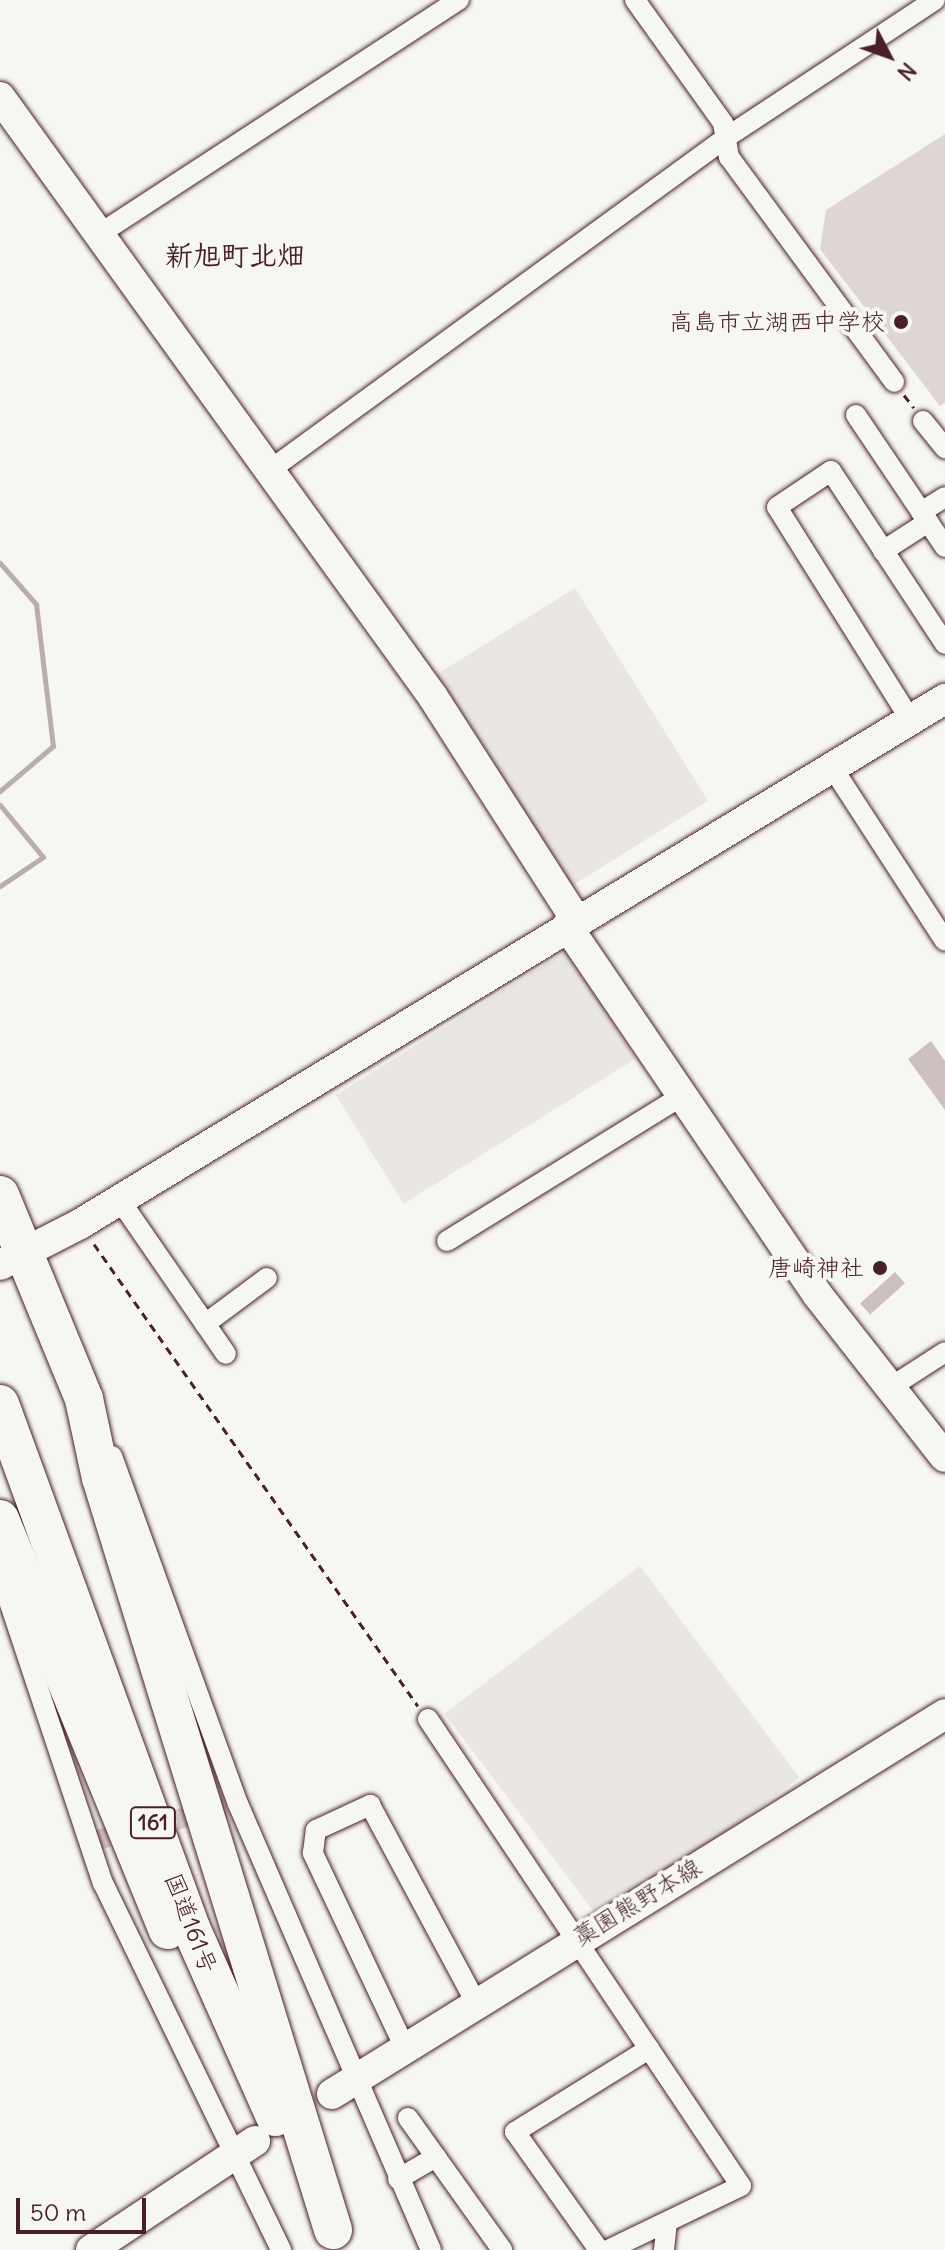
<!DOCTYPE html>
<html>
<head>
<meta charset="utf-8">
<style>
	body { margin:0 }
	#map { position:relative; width:945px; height:2250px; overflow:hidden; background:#f6f6f2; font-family:Delius,"Klee One",sans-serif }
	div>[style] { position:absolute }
	.built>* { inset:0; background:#e9e6e3; transform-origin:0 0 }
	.green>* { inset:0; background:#ddd6d5 }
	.stream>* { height:5px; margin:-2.5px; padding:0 2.5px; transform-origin:2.5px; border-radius:2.5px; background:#bbadae }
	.building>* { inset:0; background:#ccc1c0; transform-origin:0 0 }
	.street-tunnel>* { height:20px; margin-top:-10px; transform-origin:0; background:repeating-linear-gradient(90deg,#d4cbca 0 20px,transparent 0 30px) }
	.path>* { height:3px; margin-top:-1.5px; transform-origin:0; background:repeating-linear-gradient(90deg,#4a1f2b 0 8px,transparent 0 14px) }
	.roads { filter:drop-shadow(0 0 2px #4a1f2b) drop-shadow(0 0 2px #4a1f2b) }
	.street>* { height:20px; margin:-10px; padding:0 10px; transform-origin:10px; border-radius:10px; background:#f6f6f2 }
	.secondary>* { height:30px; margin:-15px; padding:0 15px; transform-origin:15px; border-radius:15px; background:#f6f6f2 }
	.highway>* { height:38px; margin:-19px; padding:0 19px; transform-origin:19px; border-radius:19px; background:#f6f6f2 }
	.dots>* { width:22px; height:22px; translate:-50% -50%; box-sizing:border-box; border:4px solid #f6f6f2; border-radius:50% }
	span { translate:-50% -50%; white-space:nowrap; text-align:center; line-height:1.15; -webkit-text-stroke:8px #f6f6f2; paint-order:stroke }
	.shield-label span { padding:2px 6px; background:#f6f6f2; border:2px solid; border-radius:6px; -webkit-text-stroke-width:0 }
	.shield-label { font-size:22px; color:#4a1f2b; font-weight:700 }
	.poi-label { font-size:24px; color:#4a1f2b }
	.right { translate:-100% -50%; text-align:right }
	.street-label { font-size:24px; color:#4a1f2b }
	.quarter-label { font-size:28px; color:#4a1f2b; font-weight:700 }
	.north { position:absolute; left:849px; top:16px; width:80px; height:80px; -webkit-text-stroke:6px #f6f6f2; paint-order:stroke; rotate:131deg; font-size:22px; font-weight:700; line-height:32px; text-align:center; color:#4a1f2b }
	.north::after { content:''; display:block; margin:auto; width:28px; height:36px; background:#4a1f2b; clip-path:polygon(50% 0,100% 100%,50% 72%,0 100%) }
	.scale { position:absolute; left:16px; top:2198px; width:130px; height:36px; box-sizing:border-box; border:4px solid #4a1f2b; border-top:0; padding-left:10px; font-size:24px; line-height:28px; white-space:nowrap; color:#4a1f2b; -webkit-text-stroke:6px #f6f6f2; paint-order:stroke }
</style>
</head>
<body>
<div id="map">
	<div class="built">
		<i style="left:575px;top:588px;width:251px;height:165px;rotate:58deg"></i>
		<i style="left:568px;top:950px;width:128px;height:274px;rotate:58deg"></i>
		<i style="left:640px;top:1566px;width:265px;height:245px;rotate:53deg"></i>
	</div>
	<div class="green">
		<i style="clip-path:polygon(945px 134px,945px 403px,940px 406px,820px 249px,826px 210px)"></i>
	</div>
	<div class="stream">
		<i style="left:0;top:563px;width:55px;rotate:48.7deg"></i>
		<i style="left:36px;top:604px;width:143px;rotate:83.2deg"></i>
		<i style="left:53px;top:746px;width:70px;rotate:139.7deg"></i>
		<i style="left:0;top:805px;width:67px;rotate:50.4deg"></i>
		<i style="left:43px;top:857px;width:52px;rotate:146deg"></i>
	</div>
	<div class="building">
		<i style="clip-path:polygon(931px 1041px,945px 1061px,945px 1110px,908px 1059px)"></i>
		<i style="left:895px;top:1272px;width:15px;height:47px;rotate:48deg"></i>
	</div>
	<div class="street-tunnel">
		<i style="left:89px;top:1842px;width:154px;rotate:-14.3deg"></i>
	</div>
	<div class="path">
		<i style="left:904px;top:395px;width:16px;rotate:52deg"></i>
		<i style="left:94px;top:1244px;width:564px;rotate:54.96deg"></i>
	</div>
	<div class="roads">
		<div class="street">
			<i style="left:635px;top:0;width:151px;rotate:54.4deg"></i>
			<i style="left:723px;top:123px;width:35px;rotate:80deg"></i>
			<i style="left:729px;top:157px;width:279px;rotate:53.7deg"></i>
			<i style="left:98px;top:235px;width:431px;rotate:-33.1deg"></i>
			<i style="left:856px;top:415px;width:159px;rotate:56deg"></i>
			<i style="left:923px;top:421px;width:35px;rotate:51deg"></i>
			<i style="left:270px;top:470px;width:565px;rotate:-36.08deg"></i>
			<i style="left:727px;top:137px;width:249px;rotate:-33.4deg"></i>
			<i style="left:921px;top:512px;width:28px;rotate:-32deg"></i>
			<i style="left:883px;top:551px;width:54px;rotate:-32.8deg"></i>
			<i style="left:910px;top:719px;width:250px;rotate:-122.1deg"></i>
			<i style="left:777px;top:507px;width:65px;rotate:-33.7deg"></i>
			<i style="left:831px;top:471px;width:207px;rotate:56.6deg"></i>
			<i style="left:832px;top:767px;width:207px;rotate:57deg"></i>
			<i style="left:119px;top:1199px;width:188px;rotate:55.4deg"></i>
			<i style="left:447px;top:1241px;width:276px;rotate:-31.7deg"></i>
			<i style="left:205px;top:1324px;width:77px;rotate:-36.6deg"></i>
			<i style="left:891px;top:1387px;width:64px;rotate:-32.9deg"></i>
			<i style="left:112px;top:1456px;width:370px;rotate:70.1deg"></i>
			<i style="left:238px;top:1804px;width:486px;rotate:66.6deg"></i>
			<i style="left:0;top:1574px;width:326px;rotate:71.6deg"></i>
			<i style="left:103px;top:1883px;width:408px;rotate:64.1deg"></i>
			<i style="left:428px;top:1719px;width:562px;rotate:56.17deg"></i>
			<i style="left:741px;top:2186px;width:148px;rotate:154.3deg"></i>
			<i style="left:405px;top:2048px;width:216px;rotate:-115.3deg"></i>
			<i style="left:313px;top:1853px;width:23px;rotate:-83deg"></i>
			<i style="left:316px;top:1830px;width:60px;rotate:-24.8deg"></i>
			<i style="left:370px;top:1805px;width:225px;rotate:61.8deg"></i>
			<i style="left:408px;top:2118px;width:162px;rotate:54.5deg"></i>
			<i style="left:398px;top:2179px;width:44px;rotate:-30.1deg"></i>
			<i style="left:599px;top:2250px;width:145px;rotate:-125.4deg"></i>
			<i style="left:515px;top:2132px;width:158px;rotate:-31.8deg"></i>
			<i style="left:664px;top:2250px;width:27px;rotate:-84deg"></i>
		</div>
		<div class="secondary">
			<i style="left:0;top:97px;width:740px;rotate:54.18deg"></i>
			<i style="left:433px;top:697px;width:265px;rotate:57.3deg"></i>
			<i style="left:567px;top:926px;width:445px;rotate:55.8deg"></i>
			<i style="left:817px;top:1294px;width:207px;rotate:51.9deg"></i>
			<i style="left:0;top:1265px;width:90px;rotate:-27.1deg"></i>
			<i style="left:80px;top:1224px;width:1012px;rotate:-31.26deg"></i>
			<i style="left:332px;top:2094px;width:721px;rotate:-31.79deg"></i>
			<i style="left:91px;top:2250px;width:197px;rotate:-33.6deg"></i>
		</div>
		<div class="highway">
			<i style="left:0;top:1195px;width:221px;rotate:67.6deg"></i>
			<i style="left:84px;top:1399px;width:81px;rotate:77.9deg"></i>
			<i style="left:101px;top:1478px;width:787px;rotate:72.85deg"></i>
			<i style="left:0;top:1404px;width:558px;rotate:69.97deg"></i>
			<i style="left:191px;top:1928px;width:207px;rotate:66deg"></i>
			<i style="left:0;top:1519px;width:444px;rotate:67.8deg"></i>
		</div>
	</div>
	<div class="dots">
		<i style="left:901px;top:322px;background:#4a1f2b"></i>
		<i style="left:880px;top:1268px;background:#4a1f2b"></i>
	</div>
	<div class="shield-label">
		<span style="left:153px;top:1823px">161</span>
	</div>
	<div class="poi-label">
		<span class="right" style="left:885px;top:322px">高島市立湖西中学校</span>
		<span class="right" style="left:864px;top:1268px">唐崎神社</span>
	</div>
	<div class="street-label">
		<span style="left:637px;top:1902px;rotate:-31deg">藁園熊野本線</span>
		<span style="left:191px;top:1923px;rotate:69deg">国道161号</span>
	</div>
	<div class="quarter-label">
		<span style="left:235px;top:255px">新旭町北畑</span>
	</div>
	<div class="north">N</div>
	<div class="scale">50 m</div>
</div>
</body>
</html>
